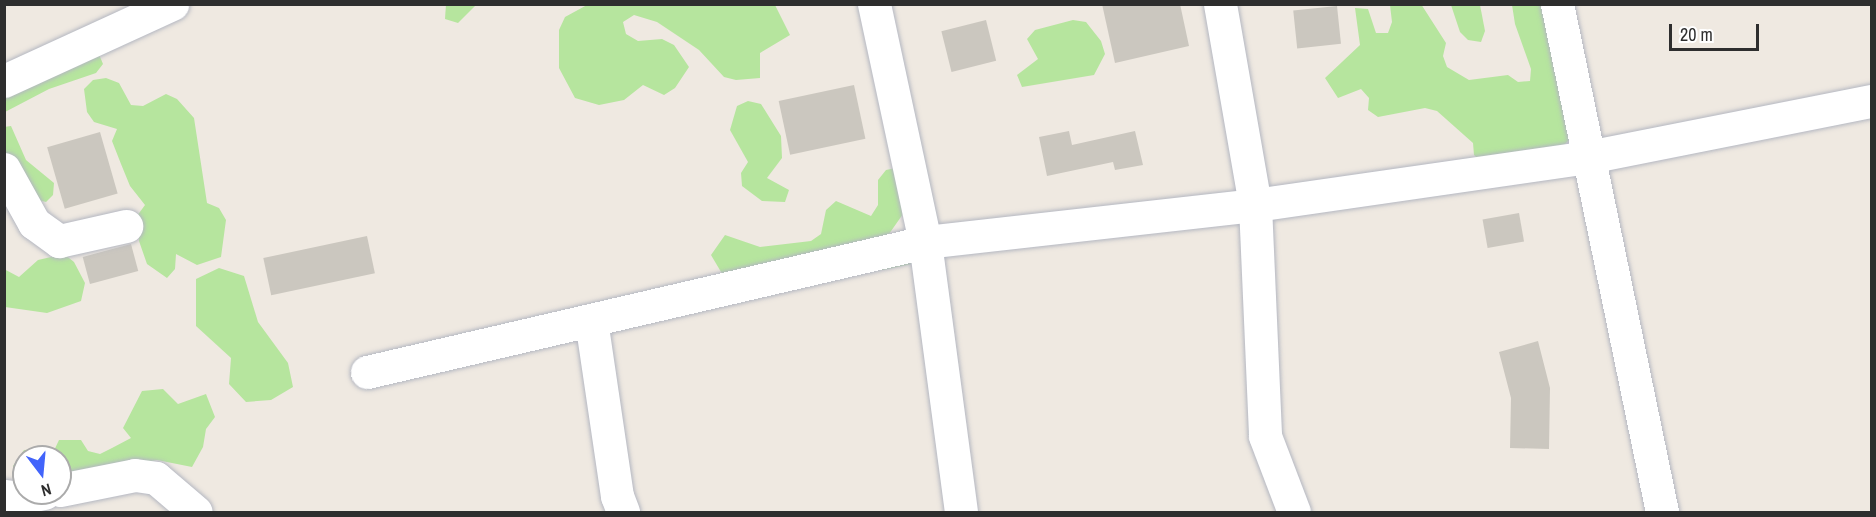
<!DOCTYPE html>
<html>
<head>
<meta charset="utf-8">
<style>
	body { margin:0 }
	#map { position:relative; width:1876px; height:517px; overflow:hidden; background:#efe9e1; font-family:"Archivo Narrow",sans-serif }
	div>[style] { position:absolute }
	.green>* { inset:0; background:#b6e59e }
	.building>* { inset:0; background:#cbc7bf; transform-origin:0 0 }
	.roads { filter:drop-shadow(0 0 2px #b4b7c1) drop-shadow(0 0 2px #b4b7c1) }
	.minor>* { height:33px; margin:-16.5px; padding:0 16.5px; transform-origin:16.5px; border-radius:16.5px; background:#fff }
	span { translate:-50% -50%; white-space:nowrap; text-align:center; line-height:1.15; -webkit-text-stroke:4.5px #fff; paint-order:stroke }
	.frame { position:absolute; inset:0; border:6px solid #2e2e2e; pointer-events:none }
	.north { position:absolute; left:12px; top:445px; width:60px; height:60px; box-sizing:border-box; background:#fff; border:2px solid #ababab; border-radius:50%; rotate:164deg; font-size:16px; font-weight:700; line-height:24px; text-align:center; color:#2e2e2e }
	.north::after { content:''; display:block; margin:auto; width:21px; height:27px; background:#4264fb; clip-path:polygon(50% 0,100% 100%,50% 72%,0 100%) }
	.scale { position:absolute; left:1669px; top:24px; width:90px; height:27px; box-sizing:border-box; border:3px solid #2e2e2e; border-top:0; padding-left:8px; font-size:18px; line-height:21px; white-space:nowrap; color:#2e2e2e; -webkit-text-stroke:4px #fff; paint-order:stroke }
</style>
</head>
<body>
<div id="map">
	<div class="green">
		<i style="clip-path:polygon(446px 4px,476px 4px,476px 5px,458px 23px,445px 19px)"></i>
		<i style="clip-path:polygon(1421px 4px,1446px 43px,1443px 56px,1447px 67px,1469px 80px,1508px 75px,1518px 82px,1530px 81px,1531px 69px,1515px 24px,1512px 5px,1553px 5px,1571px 138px,1562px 147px,1483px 163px,1474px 155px,1473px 143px,1437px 111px,1425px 108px,1378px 117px,1368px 110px,1369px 98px,1361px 89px,1338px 98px,1325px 78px,1360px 45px,1355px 8px,1368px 9px,1376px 33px,1388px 33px,1392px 22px,1390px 5px)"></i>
		<i style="clip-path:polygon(587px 5px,775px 5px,790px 35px,760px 53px,760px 78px,736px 80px,724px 77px,699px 50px,657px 22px,634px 15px,623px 22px,626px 34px,638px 41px,662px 39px,674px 45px,689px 67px,675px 88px,664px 95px,643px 85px,624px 100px,599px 105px,575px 98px,559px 68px,559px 30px,565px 17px)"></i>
		<i style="clip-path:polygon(1451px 5px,1480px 5px,1485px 31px,1481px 42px,1468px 40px,1460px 32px)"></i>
		<i style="clip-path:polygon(1073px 20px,1086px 22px,1101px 41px,1105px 54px,1094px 75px,1022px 87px,1017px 75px,1038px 59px,1027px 39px,1035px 30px)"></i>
		<i style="clip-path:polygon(96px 47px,103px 64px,96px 73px,49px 89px,5px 112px,5px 93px)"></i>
		<i style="clip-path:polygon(106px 78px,119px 83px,131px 105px,143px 106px,166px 94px,177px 99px,194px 118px,207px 203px,219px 208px,226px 220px,221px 257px,197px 265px,176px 254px,175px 269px,167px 278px,147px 264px,139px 241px,137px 216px,145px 205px,130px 186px,121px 164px,112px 141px,117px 129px,94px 122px,87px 112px,84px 89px,93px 80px)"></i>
		<i style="clip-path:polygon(748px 101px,761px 104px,781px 136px,782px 158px,767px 178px,789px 190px,785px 202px,762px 201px,742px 186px,741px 173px,748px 162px,730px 130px,737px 106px)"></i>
		<i style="clip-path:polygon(11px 126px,26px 160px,54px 183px,53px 195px,46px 202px,34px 199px,4px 170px,4px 127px)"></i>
		<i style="clip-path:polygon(900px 167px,903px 214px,889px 234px,921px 262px,883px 270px,859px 268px,724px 277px,711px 255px,725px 235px,760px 247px,811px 241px,821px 234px,826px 210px,836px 201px,871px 216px,878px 205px,878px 180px,886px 170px)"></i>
		<i style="clip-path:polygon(64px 254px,74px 262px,85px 283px,81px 301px,47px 313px,5px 307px,4px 269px,19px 277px,38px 260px)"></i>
		<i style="clip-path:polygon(219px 268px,244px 276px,258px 322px,288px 363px,293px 387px,271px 400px,246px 402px,229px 384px,231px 358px,196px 326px,196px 279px)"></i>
		<i style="clip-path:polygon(163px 389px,178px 404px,206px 394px,215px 417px,206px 429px,203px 447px,192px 467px,157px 460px,137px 463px,60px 489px,60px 457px,51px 457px,59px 440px,81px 440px,88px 451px,100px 454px,112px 448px,131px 438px,123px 428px,142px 391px)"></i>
		<i style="clip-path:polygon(40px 449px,42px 457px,24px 457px,24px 489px,18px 488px,13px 466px,24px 450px)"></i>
	</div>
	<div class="building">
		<i style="clip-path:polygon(1102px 4px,1180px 4px,1189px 46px,1115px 63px)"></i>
		<i style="left:1337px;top:6px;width:38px;height:44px;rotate:84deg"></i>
		<i style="left:986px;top:20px;width:42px;height:46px;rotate:76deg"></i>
		<i style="left:854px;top:85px;width:55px;height:77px;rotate:78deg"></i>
		<i style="clip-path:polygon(1069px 131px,1072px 145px,1135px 131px,1143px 165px,1115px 170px,1113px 162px,1047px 176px,1039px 137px)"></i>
		<i style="left:100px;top:132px;width:64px;height:55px;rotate:74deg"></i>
		<i style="left:1519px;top:213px;width:29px;height:37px;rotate:80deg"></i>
		<i style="left:367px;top:236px;width:38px;height:106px;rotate:78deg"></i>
		<i style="left:131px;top:244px;width:28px;height:50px;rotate:75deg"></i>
		<i style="clip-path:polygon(1538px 341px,1550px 388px,1549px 449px,1510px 448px,1511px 398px,1499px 352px)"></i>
	</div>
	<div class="roads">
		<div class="minor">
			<i style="left:874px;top:4px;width:243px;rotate:77.9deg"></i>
			<i style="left:925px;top:242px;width:272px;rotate:82.4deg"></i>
			<i style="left:1220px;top:4px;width:204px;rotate:80.1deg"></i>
			<i style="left:1255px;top:205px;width:231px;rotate:87.5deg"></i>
			<i style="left:1265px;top:436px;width:81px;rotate:69.1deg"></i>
			<i style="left:1557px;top:4px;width:519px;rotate:78.32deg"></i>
			<i style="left:4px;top:81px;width:185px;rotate:-24.6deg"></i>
			<i style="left:4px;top:169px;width:62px;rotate:60.9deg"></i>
			<i style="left:34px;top:223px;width:31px;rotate:36deg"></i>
			<i style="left:59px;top:241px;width:69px;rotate:-12.6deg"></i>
			<i style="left:591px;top:320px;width:178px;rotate:81.6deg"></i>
			<i style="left:617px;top:496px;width:17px;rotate:69deg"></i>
			<i style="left:367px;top:372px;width:573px;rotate:-13.11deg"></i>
			<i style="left:925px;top:242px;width:332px;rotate:-6.4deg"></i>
			<i style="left:1255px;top:205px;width:336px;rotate:-8.2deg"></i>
			<i style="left:1588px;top:157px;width:289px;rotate:-11.2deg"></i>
			<i style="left:60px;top:490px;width:76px;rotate:-11.3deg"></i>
			<i style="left:135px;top:475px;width:21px;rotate:8deg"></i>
			<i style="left:156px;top:478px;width:52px;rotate:40.4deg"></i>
			<i style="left:4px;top:496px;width:16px;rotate:7deg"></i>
			<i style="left:20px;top:498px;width:25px;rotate:-12deg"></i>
		</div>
	</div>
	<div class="frame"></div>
	<div class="north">N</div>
	<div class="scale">20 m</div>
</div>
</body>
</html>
